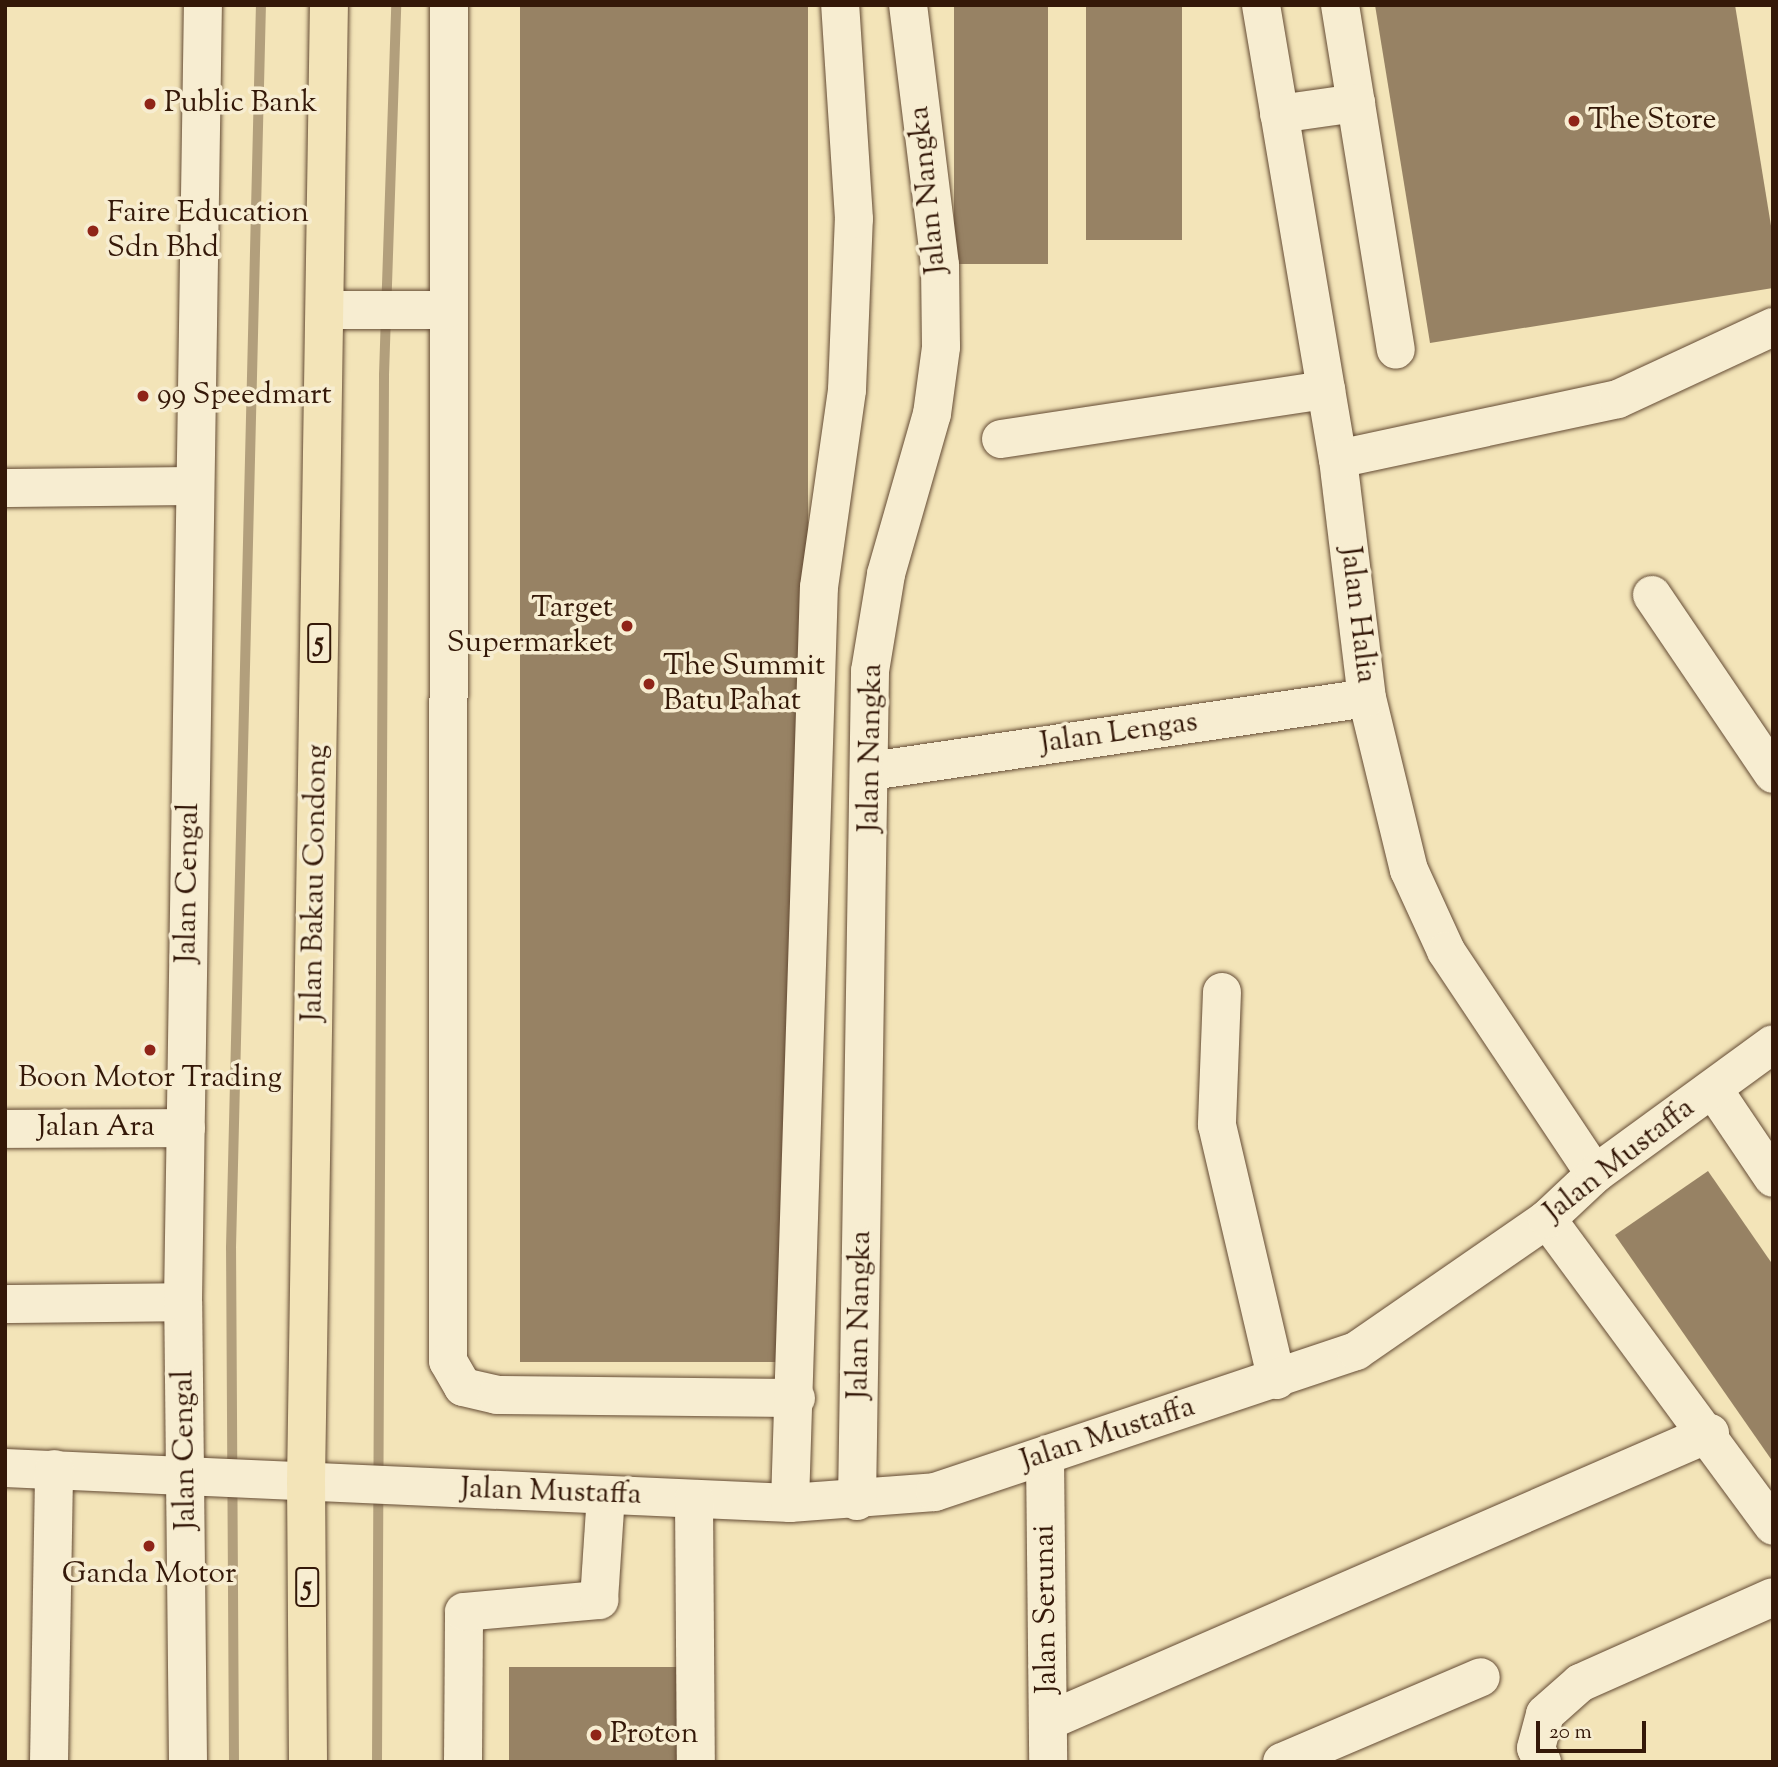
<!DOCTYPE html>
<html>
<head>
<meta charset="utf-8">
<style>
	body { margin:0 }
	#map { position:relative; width:1778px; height:1767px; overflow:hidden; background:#f3e4b8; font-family:"Sorts Mill Goudy",serif }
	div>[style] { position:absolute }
	.stream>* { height:10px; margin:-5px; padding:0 5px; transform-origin:5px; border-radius:5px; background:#b29f7c }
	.building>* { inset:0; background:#978264; transform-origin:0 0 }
	.roads { filter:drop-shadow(0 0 2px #644b34) drop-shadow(0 0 2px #644b34) }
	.minor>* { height:38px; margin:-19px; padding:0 19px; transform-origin:19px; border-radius:19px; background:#f7edd1 }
	.major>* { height:38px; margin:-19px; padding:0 19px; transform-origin:19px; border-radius:19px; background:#f3e4b8 }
	.dots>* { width:19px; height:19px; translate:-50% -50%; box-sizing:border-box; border:4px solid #f7edd1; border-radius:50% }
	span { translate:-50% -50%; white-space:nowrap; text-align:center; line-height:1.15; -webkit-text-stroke:7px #f7edd1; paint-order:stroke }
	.shield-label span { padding:2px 5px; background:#f7edd1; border:2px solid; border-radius:5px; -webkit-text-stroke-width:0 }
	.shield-label { font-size:28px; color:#341808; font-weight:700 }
	.poi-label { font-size:30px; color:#341808 }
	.left { translate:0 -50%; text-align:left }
	.right { translate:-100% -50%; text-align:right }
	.street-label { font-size:30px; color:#341808 }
	.frame { position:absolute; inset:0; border:7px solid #341808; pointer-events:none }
	.scale { position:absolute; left:1536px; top:1721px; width:110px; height:32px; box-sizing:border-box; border:4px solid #341808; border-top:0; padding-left:9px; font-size:21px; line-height:24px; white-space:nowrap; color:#341808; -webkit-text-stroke:5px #f7edd1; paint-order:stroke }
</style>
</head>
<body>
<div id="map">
	<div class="stream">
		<i style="left:234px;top:1762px;width:514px;rotate:-90.33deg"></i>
		<i style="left:231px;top:1248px;width:1243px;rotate:-88.62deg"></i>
		<i style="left:377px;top:1762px;width:1387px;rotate:-89.71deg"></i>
		<i style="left:384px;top:375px;width:370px;rotate:-88.1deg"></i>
	</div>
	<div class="building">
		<i style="left:520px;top:5px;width:288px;height:1357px"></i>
		<i style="left:954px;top:5px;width:94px;height:259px"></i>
		<i style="left:1086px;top:5px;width:96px;height:235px"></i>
		<i style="clip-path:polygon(1375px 5px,1735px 5px,1773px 238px,1773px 288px,1430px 343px)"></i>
		<i style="clip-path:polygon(1708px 1171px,1773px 1265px,1773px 1462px,1615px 1235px)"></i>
		<i style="left:509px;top:1667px;width:173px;height:95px"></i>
	</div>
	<div class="roads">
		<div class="minor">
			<i style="left:449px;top:5px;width:1356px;rotate:90.04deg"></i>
			<i style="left:448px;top:1361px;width:30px;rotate:60deg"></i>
			<i style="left:463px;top:1387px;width:35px;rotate:13deg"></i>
			<i style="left:497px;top:1395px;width:299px;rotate:0.6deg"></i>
			<i style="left:1261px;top:5px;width:460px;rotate:80.4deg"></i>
			<i style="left:1338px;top:459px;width:241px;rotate:83.1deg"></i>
			<i style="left:1367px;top:698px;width:177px;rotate:76.3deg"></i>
			<i style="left:1409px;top:870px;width:89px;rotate:65.4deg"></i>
			<i style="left:1446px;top:951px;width:268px;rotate:56.3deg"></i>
			<i style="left:1340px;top:5px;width:349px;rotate:80.8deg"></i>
			<i style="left:1279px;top:114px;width:78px;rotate:-8.1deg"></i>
			<i style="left:325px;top:310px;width:120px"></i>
			<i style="left:1001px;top:439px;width:329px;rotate:-8.6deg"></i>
			<i style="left:1338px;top:459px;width:286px;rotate:-12.1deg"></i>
			<i style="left:1618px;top:399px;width:171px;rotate:-24.9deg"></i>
			<i style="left:5px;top:488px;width:189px;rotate:-0.6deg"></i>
			<i style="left:1652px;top:595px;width:216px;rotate:55.9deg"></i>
			<i style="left:871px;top:771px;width:501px;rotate:-8.37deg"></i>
			<i style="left:1222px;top:992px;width:133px;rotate:92.2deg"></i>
			<i style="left:1217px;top:1125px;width:262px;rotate:76.8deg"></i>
			<i style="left:1713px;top:1089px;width:107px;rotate:56deg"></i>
			<i style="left:5px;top:1129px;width:181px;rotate:-0.3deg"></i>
			<i style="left:1547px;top:1219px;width:381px;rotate:53.6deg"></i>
			<i style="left:5px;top:1304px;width:178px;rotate:-0.6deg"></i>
			<i style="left:1045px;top:1456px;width:306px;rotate:89.4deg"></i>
			<i style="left:5px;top:1468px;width:786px;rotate:2.55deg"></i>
			<i style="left:790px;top:1503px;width:145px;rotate:-4.3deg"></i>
			<i style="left:935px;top:1492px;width:444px;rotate:-18.5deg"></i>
			<i style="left:1356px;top:1351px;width:232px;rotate:-34.6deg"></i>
			<i style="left:1547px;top:1219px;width:66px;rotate:-43.2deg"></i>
			<i style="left:1595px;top:1174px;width:220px;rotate:-36.1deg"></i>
			<i style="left:694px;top:1499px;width:263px;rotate:89.6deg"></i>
			<i style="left:857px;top:1501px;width:830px;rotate:-89.1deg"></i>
			<i style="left:870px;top:671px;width:98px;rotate:-80.6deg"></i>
			<i style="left:886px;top:574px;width:166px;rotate:-74deg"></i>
			<i style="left:932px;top:414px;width:68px;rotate:-82.3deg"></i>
			<i style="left:941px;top:347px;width:82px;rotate:-90.7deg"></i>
			<i style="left:940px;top:265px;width:262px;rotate:-97deg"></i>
			<i style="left:790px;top:1503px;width:916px;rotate:-88.19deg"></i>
			<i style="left:819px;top:587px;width:199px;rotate:-81.9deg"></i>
			<i style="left:847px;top:390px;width:171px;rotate:-87.7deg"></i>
			<i style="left:854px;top:219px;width:214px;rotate:-93.7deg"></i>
			<i style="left:1048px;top:1721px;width:722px;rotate:-23.51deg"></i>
			<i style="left:49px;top:1762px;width:293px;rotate:-89deg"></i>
			<i style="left:188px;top:1762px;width:460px;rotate:-90.6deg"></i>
			<i style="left:183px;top:1302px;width:1297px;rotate:-89.12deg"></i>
			<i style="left:463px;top:1762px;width:150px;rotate:-89.6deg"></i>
			<i style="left:464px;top:1612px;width:136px;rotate:-5.1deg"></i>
			<i style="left:599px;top:1600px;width:105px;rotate:-86.2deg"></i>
			<i style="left:1282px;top:1762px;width:216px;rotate:-23.1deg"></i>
			<i style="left:1542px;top:1762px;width:15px;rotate:-113deg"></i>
			<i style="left:1536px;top:1748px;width:35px;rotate:-75deg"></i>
			<i style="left:1545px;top:1714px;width:47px;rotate:-41.5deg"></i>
			<i style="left:1580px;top:1683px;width:211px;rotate:-24deg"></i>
		</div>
		<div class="major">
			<i style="left:308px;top:1762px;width:280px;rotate:-90.4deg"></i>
			<i style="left:306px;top:1482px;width:1477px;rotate:-89.11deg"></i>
		</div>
	</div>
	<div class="dots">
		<i style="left:150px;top:104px;background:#8f2418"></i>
		<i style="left:1574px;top:121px;background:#8f2418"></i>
		<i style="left:93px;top:231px;background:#8f2418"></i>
		<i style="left:143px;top:396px;background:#8f2418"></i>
		<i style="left:627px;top:626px;background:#8f2418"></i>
		<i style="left:649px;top:684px;background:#8f2418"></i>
		<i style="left:150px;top:1050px;background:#8f2418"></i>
		<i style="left:149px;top:1546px;background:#8f2418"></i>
		<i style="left:596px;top:1735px;background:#8f2418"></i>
	</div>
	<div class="shield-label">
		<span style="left:319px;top:643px">5</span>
		<span style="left:307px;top:1587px">5</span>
	</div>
	<div class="poi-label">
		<span class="left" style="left:164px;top:104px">Public Bank</span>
		<span class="left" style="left:1588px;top:121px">The Store</span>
		<span class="left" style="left:107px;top:231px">Faire Education<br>Sdn Bhd</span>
		<span class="left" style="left:157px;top:396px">99 Speedmart</span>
		<span class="right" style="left:613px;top:626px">Target<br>Supermarket</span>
		<span class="left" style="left:663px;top:684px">The Summit<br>Batu Pahat</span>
		<span style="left:150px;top:1079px">Boon Motor Trading</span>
		<span style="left:149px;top:1575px">Ganda Motor</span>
		<span class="left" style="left:610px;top:1735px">Proton</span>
	</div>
	<div class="street-label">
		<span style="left:929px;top:190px;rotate:-96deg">Jalan Nangka</span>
		<span style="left:1357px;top:615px;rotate:83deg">Jalan Halia</span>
		<span style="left:1119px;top:734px;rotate:-8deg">Jalan Lengas</span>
		<span style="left:872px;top:748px;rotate:-89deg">Jalan Nangka</span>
		<span style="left:189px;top:883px;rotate:-89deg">Jalan Cengal</span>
		<span style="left:316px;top:883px;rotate:-89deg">Jalan Bakau Condong</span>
		<span style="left:96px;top:1128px">Jalan Ara</span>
		<span style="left:1620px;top:1161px;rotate:-38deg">Jalan Mustaffa</span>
		<span style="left:861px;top:1315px;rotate:-89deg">Jalan Nangka</span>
		<span style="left:1108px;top:1435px;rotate:-18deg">Jalan Mustaffa</span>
		<span style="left:186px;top:1450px;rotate:-91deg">Jalan Cengal</span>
		<span style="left:551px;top:1493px;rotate:2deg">Jalan Mustaffa</span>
		<span style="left:1047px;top:1609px;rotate:-91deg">Jalan Serunai</span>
	</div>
	<div class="frame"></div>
	<div class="scale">20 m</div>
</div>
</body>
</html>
